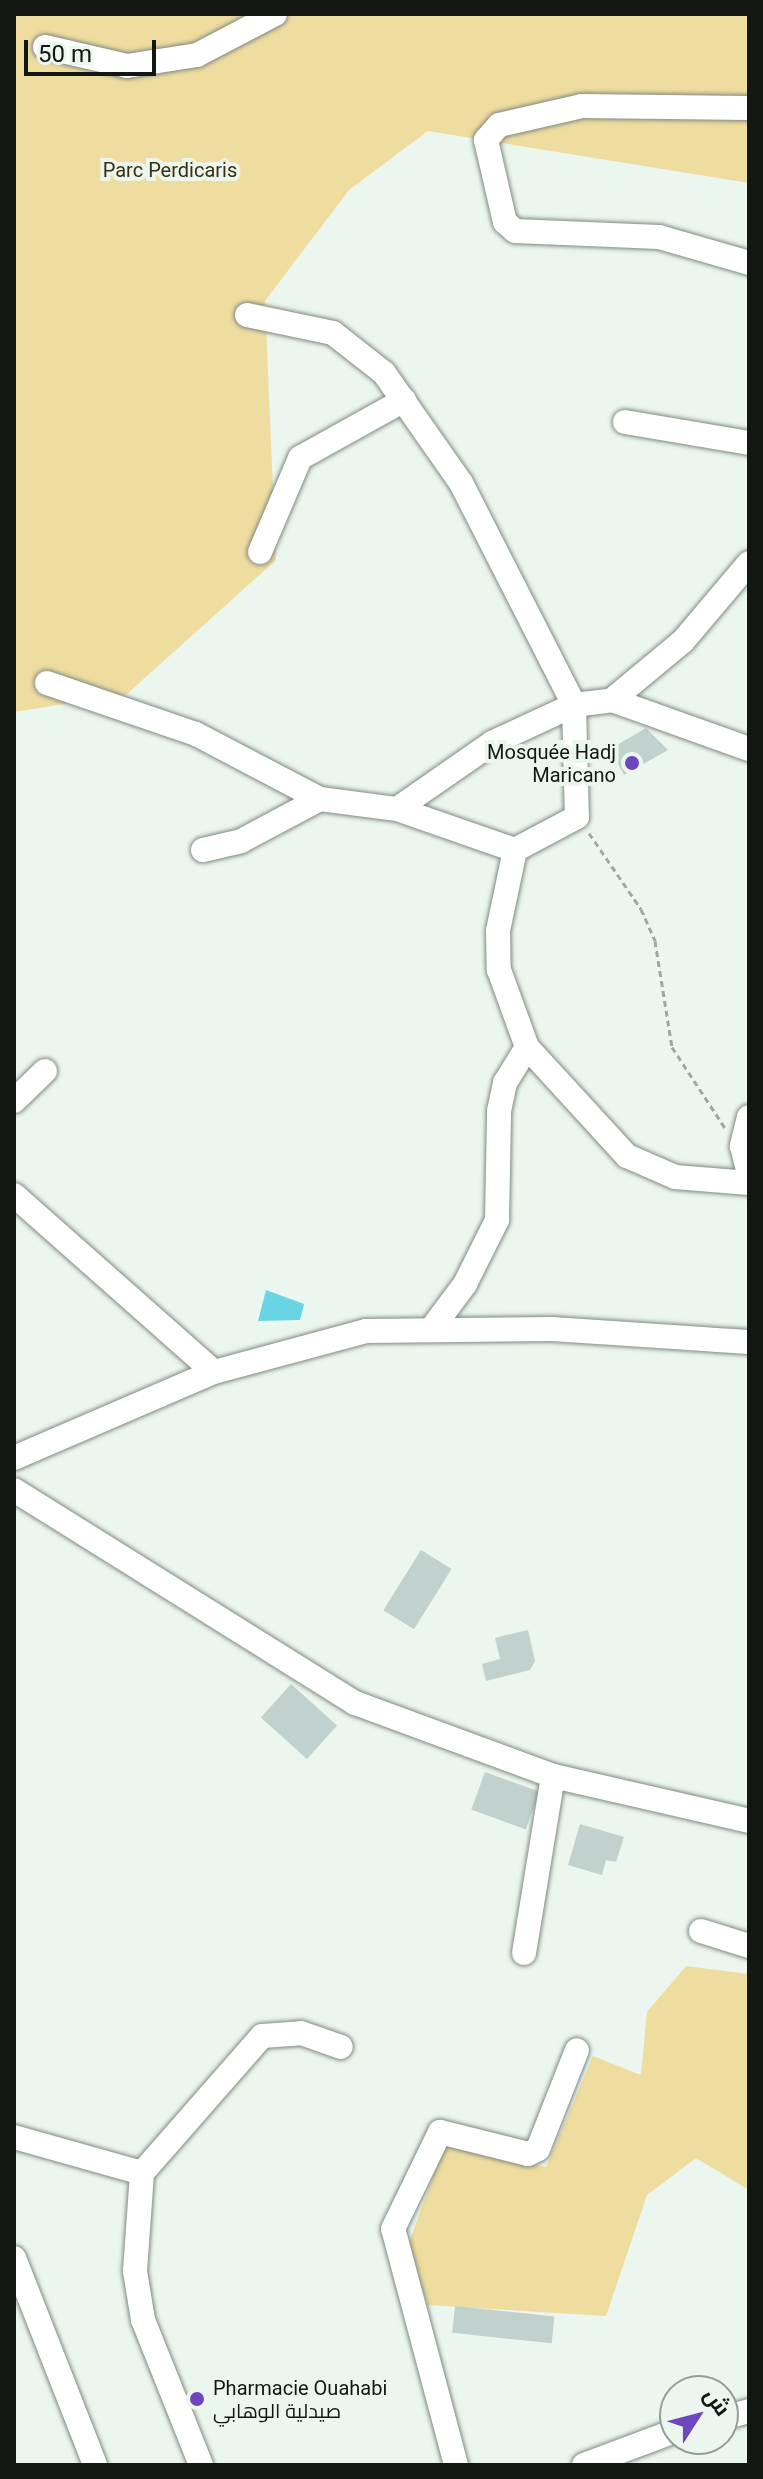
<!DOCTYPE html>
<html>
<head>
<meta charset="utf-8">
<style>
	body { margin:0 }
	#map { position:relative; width:763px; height:2479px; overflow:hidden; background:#ebf7ee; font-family:Roboto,Cairo,sans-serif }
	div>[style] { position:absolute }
	.green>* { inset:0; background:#efdc9f }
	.water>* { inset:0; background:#69d4e4 }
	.building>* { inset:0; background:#c1d1cd; transform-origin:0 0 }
	.path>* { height:3px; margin-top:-1.5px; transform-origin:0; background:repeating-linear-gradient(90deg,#9fa8a1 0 6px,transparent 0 10px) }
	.roads { filter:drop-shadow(0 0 2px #808a82) drop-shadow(0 0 2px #808a82) }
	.minor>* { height:24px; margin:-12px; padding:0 12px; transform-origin:12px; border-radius:12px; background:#fff }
	.dots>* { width:22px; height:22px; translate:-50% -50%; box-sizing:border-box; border:4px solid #ebf7ee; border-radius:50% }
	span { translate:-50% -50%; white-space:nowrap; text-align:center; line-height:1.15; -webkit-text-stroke:8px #ebf7ee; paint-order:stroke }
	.park-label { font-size:20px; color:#3a300d }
	.poi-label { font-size:20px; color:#131714 }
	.right { translate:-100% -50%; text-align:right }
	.left { translate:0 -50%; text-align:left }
	.frame { position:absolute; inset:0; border:16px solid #131714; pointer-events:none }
	.north { position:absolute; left:659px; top:2375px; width:80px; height:80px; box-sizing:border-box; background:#ebf7ee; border:2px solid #959d97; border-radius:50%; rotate:54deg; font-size:22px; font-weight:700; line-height:32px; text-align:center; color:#131714 }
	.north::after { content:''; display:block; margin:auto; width:28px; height:36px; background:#6f46be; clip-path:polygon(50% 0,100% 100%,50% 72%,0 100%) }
	.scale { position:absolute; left:24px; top:40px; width:132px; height:36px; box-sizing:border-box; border:4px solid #131714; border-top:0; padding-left:10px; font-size:24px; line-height:28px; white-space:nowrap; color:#131714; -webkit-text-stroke:6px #ebf7ee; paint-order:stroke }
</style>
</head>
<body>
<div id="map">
	<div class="green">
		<i style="clip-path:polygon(14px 14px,749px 14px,749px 183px,428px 131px,349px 190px,265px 301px,276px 560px,127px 694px,14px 712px)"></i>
		<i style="clip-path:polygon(686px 1966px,749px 1974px,749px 2190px,696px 2158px,647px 2195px,606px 2316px,427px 2305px,409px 2242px,446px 2142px,546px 2167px,593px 2056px,641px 2075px,647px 2012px)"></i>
	</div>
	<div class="water">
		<i style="clip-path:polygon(266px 1290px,304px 1304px,300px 1320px,258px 1321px)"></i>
	</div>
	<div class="building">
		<i style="clip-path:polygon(646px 728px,668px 750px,624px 775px,610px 749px)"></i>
		<i style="left:421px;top:1550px;width:36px;height:71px;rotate:32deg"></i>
		<i style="clip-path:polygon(528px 1630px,535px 1661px,530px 1670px,486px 1681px,482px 1664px,500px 1659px,495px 1638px)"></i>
		<i style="left:291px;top:1684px;width:62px;height:45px;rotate:42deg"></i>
		<i style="left:485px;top:1772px;width:58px;height:40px;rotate:20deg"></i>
		<i style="clip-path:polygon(580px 1824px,624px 1837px,616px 1862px,606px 1860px,602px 1875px,568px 1865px)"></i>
		<i style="left:455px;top:2306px;width:100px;height:27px;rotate:6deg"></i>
	</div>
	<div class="path">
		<i style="left:589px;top:833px;width:92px;rotate:55.6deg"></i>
		<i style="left:641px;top:909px;width:35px;rotate:66deg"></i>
		<i style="left:655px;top:941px;width:107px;rotate:80.9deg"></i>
		<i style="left:672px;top:1047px;width:97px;rotate:56.8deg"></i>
	</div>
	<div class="roads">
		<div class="minor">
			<i style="left:45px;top:47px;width:84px;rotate:13deg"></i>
			<i style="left:127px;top:66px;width:71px;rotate:-8.9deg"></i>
			<i style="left:197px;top:55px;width:88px;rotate:-27.7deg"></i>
			<i style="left:749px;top:108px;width:167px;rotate:-179.3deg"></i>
			<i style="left:582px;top:106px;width:85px;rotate:167.1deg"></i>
			<i style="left:499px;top:125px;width:20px;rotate:131deg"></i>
			<i style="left:486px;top:140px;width:84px;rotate:77deg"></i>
			<i style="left:505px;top:222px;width:13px;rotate:42deg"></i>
			<i style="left:515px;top:231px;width:144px;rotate:2.4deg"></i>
			<i style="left:659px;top:237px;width:94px;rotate:16.1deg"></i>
			<i style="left:247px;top:315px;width:88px;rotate:11.8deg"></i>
			<i style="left:333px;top:333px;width:65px;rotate:38.1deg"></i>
			<i style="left:384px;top:373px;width:134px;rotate:55deg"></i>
			<i style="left:461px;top:483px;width:249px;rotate:63deg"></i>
			<i style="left:574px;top:705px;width:112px;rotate:88.5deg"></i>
			<i style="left:577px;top:817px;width:70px;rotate:152deg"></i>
			<i style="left:515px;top:850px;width:83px;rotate:101.9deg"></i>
			<i style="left:498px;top:931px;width:39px;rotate:89deg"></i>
			<i style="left:499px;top:970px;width:82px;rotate:70deg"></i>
			<i style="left:527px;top:1047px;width:148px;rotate:47.5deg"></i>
			<i style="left:627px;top:1156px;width:52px;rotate:23.6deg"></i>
			<i style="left:675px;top:1177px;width:74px;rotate:4.6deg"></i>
			<i style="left:625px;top:422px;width:126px;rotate:9.6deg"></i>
			<i style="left:260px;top:552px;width:102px;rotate:-66.9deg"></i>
			<i style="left:300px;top:458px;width:119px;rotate:-29.1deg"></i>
			<i style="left:47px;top:683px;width:157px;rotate:18.9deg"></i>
			<i style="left:196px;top:734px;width:140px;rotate:27.7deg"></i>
			<i style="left:320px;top:799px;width:78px;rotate:7.4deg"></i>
			<i style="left:397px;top:809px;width:125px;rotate:19.2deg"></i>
			<i style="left:612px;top:700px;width:145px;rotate:19.7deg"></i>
			<i style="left:397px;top:809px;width:116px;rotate:-34.8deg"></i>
			<i style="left:492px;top:743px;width:90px;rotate:-24.9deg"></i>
			<i style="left:574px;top:705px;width:38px;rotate:-7deg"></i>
			<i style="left:612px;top:700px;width:92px;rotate:-39.7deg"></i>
			<i style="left:683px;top:641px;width:102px;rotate:-49.8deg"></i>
			<i style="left:203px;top:850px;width:39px;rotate:-13deg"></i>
			<i style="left:241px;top:841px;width:89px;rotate:-28deg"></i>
			<i style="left:14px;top:1101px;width:43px;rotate:-44.1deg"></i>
			<i style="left:749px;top:1117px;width:30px;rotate:104deg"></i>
			<i style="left:742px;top:1146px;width:30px;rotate:76deg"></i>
			<i style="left:14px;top:1195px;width:267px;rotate:41.5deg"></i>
			<i style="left:433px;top:1327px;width:54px;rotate:-53.3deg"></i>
			<i style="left:465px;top:1284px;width:72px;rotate:-63.4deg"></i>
			<i style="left:497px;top:1220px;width:109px;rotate:-88.9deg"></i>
			<i style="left:499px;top:1111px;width:29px;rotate:-78deg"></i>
			<i style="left:505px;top:1083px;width:42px;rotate:-58.6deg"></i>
			<i style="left:14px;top:1458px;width:218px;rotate:-23.3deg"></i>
			<i style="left:214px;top:1372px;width:157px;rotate:-15.1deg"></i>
			<i style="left:366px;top:1331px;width:186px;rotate:-0.6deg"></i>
			<i style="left:552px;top:1329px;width:197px;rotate:3.8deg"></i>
			<i style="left:14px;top:1490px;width:402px;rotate:32deg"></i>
			<i style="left:355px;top:1703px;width:211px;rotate:20.2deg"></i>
			<i style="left:553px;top:1776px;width:201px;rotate:12.9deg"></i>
			<i style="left:701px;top:1931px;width:50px;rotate:17.4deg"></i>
			<i style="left:524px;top:1953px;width:179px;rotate:-80.7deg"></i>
			<i style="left:14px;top:2137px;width:133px;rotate:15.7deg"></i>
			<i style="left:14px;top:2258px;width:222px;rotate:68.6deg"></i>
			<i style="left:723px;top:2418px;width:27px;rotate:-15deg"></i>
			<i style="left:201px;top:2465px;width:156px;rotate:-111.8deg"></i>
			<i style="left:143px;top:2320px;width:50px;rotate:-99.3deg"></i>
			<i style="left:135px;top:2271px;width:98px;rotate:-85.9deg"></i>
			<i style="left:142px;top:2173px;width:182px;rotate:-48.8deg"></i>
			<i style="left:262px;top:2036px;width:39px;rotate:-4deg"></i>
			<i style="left:301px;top:2033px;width:42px;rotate:19.3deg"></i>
			<i style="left:456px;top:2465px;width:244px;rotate:-104.9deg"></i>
			<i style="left:393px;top:2229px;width:108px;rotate:-64.1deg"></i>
			<i style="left:440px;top:2132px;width:91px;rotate:14deg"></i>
			<i style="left:528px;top:2154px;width:11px;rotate:-27deg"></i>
			<i style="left:538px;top:2149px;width:106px;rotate:-68.5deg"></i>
			<i style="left:584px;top:2465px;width:97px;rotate:-20.5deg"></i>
		</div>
	</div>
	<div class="dots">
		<i style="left:632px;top:763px;background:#6f46be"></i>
		<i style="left:197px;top:2399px;background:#6f46be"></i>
	</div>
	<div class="park-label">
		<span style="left:170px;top:170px">Parc Perdicaris</span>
	</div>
	<div class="poi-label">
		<span class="right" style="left:616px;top:764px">Mosquée Hadj<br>Maricano</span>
		<span class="left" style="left:213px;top:2400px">Pharmacie Ouahabi<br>صيدلية الوهابي</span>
	</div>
	<div class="frame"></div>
	<div class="north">ش</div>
	<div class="scale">50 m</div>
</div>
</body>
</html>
